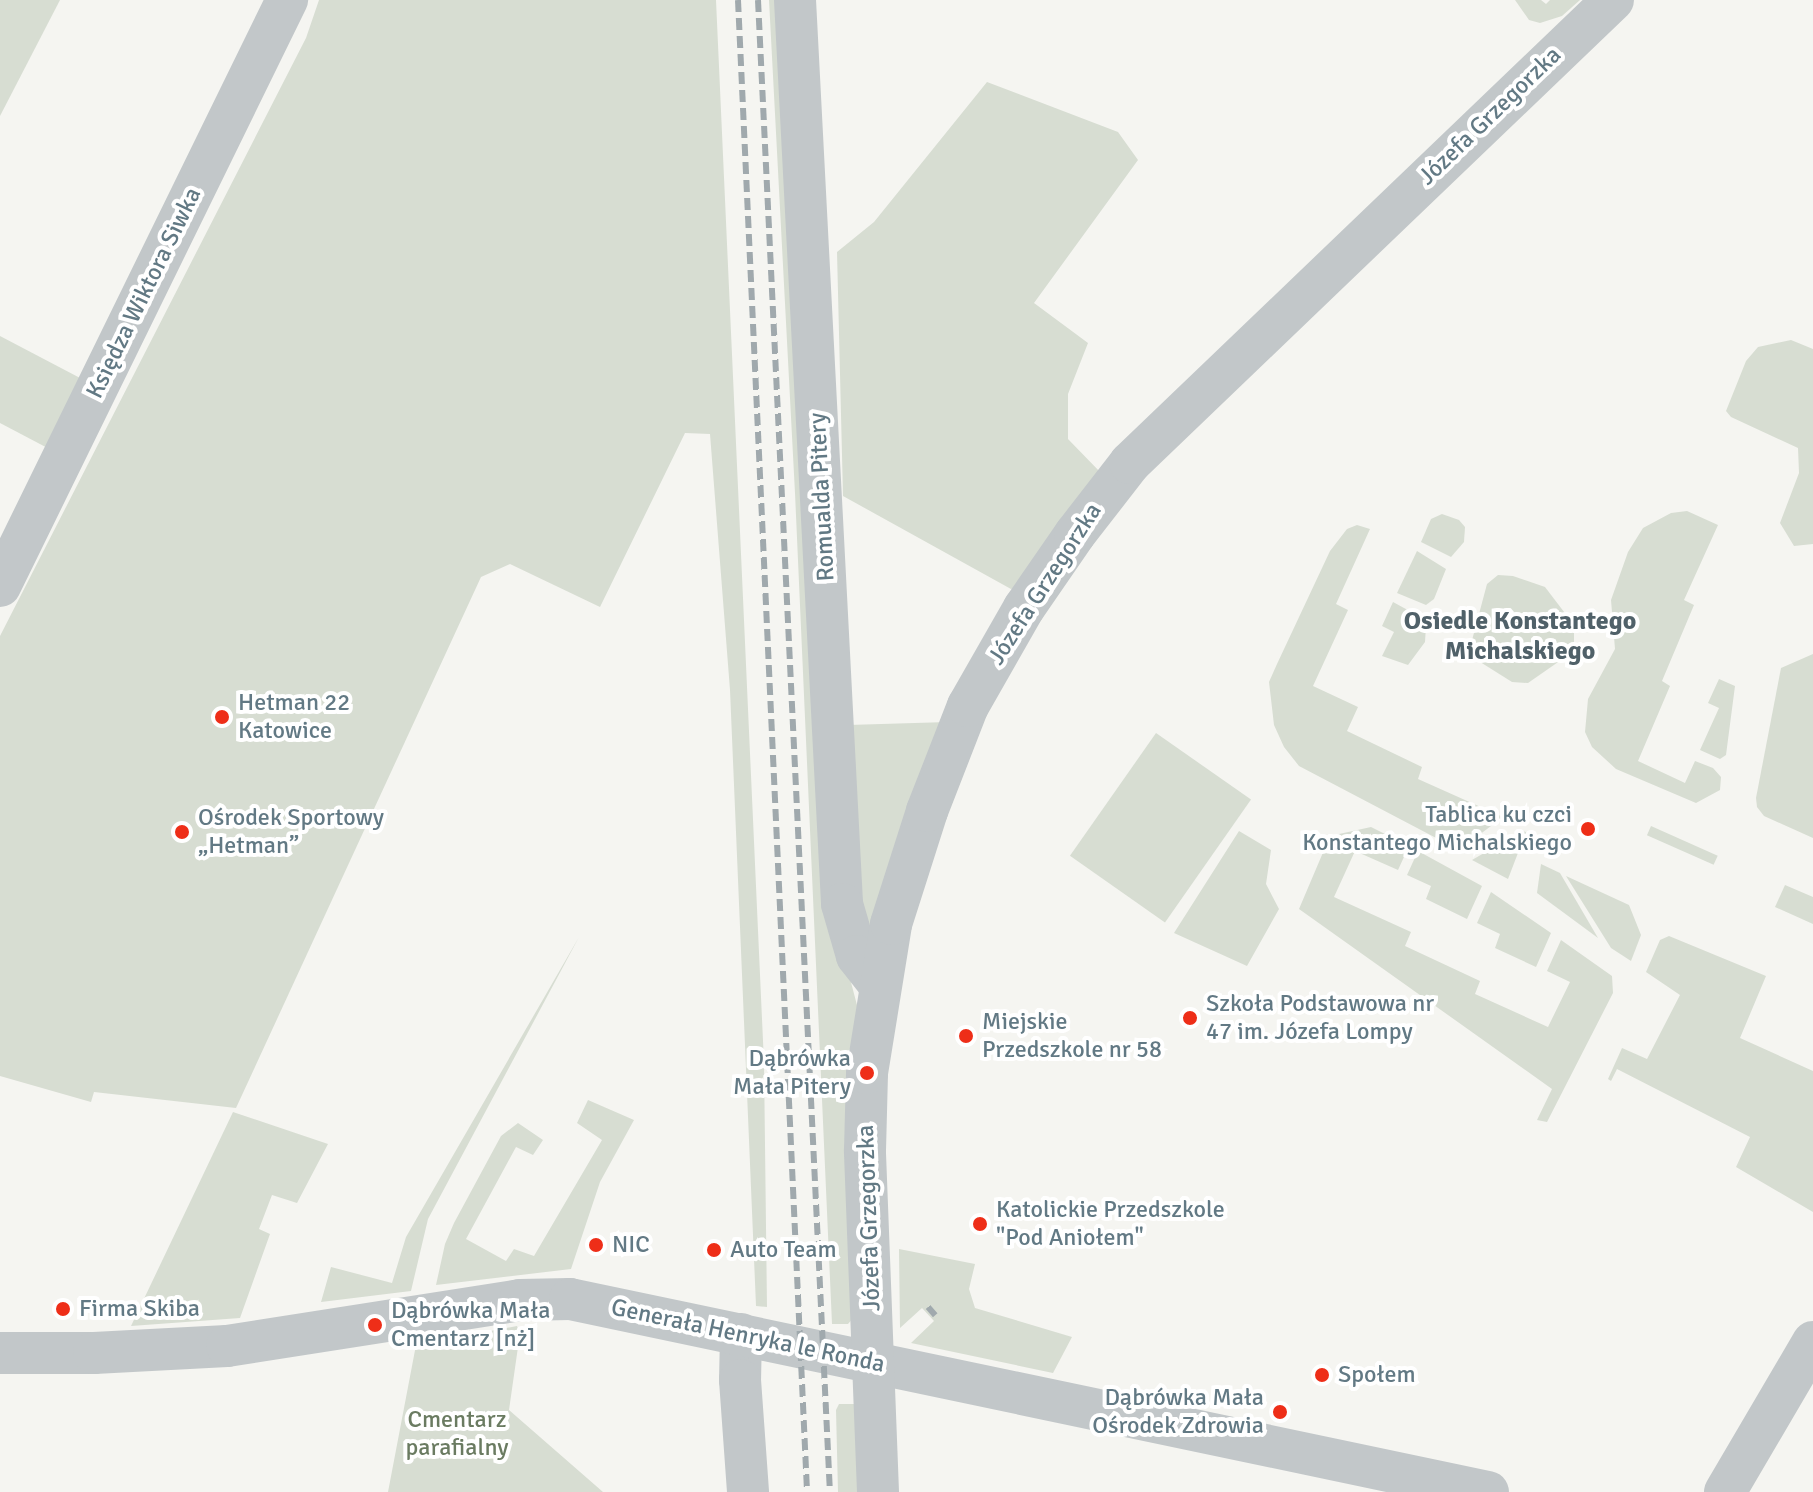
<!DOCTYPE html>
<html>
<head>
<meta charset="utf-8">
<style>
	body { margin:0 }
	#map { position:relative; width:1813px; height:1492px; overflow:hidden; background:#f5f5f1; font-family:Signika,sans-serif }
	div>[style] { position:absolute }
	.green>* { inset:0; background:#d7ddd2; transform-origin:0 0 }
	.minor>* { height:42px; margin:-21px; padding:0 21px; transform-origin:21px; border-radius:21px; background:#c2c7c9 }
	.rail>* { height:6px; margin-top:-3px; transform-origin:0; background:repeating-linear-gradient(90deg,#a0a9ad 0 12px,transparent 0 18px) }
	.dots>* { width:22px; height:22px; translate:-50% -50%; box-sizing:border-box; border:4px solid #fff; border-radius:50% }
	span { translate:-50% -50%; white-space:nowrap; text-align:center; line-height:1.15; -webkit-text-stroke:8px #fff; paint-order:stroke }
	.street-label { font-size:24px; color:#627984 }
	.poi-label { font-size:24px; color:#627984 }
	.left { translate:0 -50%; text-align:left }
	.right { translate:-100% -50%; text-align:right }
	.park-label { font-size:24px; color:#6a7b61 }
	.neighbourhood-label { font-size:26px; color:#506169; font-weight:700 }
</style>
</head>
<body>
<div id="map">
	<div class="green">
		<i style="clip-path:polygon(0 0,60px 0,0 116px)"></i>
		<i style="clip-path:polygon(319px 0,716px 0,764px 1063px,767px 1307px,756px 1306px,730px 690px,710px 434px,685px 433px,600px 607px,510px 564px,481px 577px,236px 1108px,94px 1092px,91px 1102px,0 1076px,0 636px,306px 38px)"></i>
		<i style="clip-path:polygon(769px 0,789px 0,836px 925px,858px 1009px,854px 1317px,848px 1324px,832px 1324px,795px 493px)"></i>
		<i style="clip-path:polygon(1515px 0,1541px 0,1546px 4px,1550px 0,1580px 0,1562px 16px,1540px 23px,1529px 20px)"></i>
		<i style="clip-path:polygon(987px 82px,1118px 132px,1138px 160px,1034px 303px,1088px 343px,1068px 394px,1068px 439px,1102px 474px,1021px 587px,1011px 589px,843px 496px,837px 252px,874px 222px)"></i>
		<i style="clip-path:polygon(0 336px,82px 379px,57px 453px,0 423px)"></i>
		<i style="clip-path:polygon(1791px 340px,1813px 349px,1813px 544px,1794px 546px,1780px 523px,1799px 473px,1798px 448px,1731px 417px,1726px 411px,1746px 361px,1758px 347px)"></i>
		<i style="clip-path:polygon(1687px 511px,1718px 525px,1684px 600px,1694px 605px,1662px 681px,1670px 686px,1638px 761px,1685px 783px,1695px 761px,1713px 768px,1721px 777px,1720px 790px,1696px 803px,1616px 769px,1592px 747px,1585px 732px,1588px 699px,1615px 649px,1611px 600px,1628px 552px,1643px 528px,1671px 513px)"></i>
		<i style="clip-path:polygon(1442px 514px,1459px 520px,1465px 527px,1464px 542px,1451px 557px,1421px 542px,1431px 519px)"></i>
		<i style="clip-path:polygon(1357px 525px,1370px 529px,1336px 604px,1348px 610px,1313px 686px,1358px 707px,1347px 731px,1422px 767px,1418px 779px,1503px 817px,1459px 850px,1299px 766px,1284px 747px,1274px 725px,1269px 682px,1277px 664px,1330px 551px,1347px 529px)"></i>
		<i style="clip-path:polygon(1417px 551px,1446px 569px,1434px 599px,1426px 605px,1397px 593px)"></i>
		<i style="clip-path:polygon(1498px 575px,1513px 576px,1545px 587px,1574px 625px,1574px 651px,1528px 683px,1512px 682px,1477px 660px,1472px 652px,1471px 644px,1487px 584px)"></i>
		<i style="clip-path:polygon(1393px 602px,1415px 614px,1426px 626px,1425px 642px,1408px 665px,1382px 656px,1394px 632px,1382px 626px)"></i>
		<i style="clip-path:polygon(1813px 654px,1813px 838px,1764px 816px,1757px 807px,1756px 798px,1781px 668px)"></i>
		<i style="clip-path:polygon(1719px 679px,1735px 686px,1726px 755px,1720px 759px,1700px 750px,1719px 708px,1708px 703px)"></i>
		<i style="clip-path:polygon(948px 722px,872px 925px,864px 924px,848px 725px)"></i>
		<i style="left:1156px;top:733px;width:116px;height:150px;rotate:35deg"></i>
		<i style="left:1651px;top:826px;width:73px;height:10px;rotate:24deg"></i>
		<i style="clip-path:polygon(1371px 827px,1409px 846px,1398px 870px,1355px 851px,1334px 897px,1411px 932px,1405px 946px,1480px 981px,1475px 994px,1548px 1027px,1570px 982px,1547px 971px,1561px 940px,1612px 976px,1613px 993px,1547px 1122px,1537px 1120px,1552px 1089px,1299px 909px,1330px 836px)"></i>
		<i style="clip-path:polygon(1239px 831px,1271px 850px,1266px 884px,1279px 909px,1247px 966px,1174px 933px)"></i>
		<i style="clip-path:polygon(1522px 831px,1526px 832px,1508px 879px,1472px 860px)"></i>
		<i style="clip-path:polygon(1418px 851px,1482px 886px,1467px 919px,1426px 899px,1431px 886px,1407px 875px)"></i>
		<i style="clip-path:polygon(1541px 864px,1560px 873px,1598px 938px,1537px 893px)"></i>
		<i style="clip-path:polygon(1566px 876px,1629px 905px,1641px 935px,1631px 961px,1611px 948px)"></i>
		<i style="clip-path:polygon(1785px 885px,1813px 897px,1813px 924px,1775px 907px)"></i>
		<i style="clip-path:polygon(1491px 892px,1551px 933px,1536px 967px,1495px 948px,1500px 934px,1477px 923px)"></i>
		<i style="clip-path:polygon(1669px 936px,1766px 976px,1740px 1038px,1813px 1071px,1813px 1212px,1736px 1167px,1750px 1137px,1617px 1069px,1611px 1081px,1608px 1079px,1622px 1048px,1647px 1059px,1680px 995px,1646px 972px,1660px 940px)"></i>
		<i style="clip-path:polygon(579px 937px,428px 1219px,411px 1291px,321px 1302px,331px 1267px,392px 1283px,406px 1237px)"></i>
		<i style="clip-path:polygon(588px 1100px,634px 1120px,600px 1182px,571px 1269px,436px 1285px,445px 1244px,454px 1223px,501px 1136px,518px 1123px,543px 1140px,533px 1155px,516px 1147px,466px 1239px,506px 1261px,514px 1249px,534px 1256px,602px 1140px,577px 1123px)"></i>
		<i style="clip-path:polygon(233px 1112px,328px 1144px,297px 1203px,272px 1195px,259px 1229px,270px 1234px,240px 1318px,131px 1326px)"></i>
		<i style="clip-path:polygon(899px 1249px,975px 1264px,969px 1289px,975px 1308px,1072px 1337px,1053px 1373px,911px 1343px,934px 1321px,922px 1308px,900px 1328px)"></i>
		<i style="clip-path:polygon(517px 1326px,520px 1333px,509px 1410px,603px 1492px,388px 1492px,416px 1345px)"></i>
		<i style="clip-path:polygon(839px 1404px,859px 1404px,869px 1492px,838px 1492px,836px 1410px)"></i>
	</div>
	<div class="minor">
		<i style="left:795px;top:0;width:905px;rotate:87.02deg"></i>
		<i style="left:842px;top:904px;width:54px;rotate:73.9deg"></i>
		<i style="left:857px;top:956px;width:37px;rotate:52deg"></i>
		<i style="left:0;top:586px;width:653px;rotate:-63.91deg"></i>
		<i style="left:741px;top:1334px;width:46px;rotate:91.2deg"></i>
		<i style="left:740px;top:1380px;width:112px;rotate:85.9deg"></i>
		<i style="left:0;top:1353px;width:94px"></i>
		<i style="left:94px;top:1353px;width:133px;rotate:-3deg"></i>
		<i style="left:227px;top:1346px;width:297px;rotate:-8.9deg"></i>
		<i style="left:520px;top:1300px;width:50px;rotate:-1.1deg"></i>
		<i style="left:570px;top:1299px;width:938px;rotate:11.87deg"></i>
		<i style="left:878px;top:1492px;width:342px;rotate:-92.2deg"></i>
		<i style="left:865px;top:1150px;width:77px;rotate:-88.5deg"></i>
		<i style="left:867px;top:1073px;width:151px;rotate:-80.8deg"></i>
		<i style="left:891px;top:924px;width:119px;rotate:-72.3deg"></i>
		<i style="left:927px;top:811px;width:113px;rotate:-68.7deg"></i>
		<i style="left:968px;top:706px;width:113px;rotate:-60.3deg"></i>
		<i style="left:1024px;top:608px;width:90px;rotate:-55.4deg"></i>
		<i style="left:1075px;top:534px;width:90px;rotate:-52.2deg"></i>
		<i style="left:1130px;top:463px;width:669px;rotate:-43.79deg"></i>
		<i style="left:1725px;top:1492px;width:174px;rotate:-59.6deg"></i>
	</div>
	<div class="rail">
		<i style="left:738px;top:0;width:1494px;rotate:87.35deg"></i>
		<i style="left:758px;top:0;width:1494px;rotate:87.24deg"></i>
		<i style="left:928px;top:1307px;width:11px;rotate:49deg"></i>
	</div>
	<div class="dots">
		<i style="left:222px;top:717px;background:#ee2e18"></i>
		<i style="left:1588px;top:829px;background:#ee2e18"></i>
		<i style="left:182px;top:832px;background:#ee2e18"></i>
		<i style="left:1190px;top:1018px;background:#ee2e18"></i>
		<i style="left:966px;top:1036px;background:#ee2e18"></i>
		<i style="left:867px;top:1073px;background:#ee2e18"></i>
		<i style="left:980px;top:1224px;background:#ee2e18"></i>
		<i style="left:596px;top:1245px;background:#ee2e18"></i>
		<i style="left:714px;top:1250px;background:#ee2e18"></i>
		<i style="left:63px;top:1309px;background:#ee2e18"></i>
		<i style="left:375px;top:1325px;background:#ee2e18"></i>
		<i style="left:1322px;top:1375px;background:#ee2e18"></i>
		<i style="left:1280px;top:1412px;background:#ee2e18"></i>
	</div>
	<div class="street-label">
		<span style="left:1490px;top:116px;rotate:-44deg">Józefa Grzegorzka</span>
		<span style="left:144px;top:293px;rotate:-64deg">Księdza Wiktora Siwka</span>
		<span style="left:822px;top:497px;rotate:-93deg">Romualda Pitery</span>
		<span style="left:1045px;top:584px;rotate:-57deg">Józefa Grzegorzka</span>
		<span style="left:869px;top:1218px;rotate:-92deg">Józefa Grzegorzka</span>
		<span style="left:748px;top:1336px;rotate:12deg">Generała Henryka le Ronda</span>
	</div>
	<div class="poi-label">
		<span class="left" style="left:238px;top:717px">Hetman 22<br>Katowice</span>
		<span class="right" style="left:1572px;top:829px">Tablica ku czci<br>Konstantego Michalskiego</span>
		<span class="left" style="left:198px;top:832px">Ośrodek Sportowy<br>„Hetman”</span>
		<span class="left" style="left:1206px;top:1018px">Szkoła Podstawowa nr<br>47 im. Józefa Lompy</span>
		<span class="left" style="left:982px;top:1036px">Miejskie<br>Przedszkole nr 58</span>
		<span class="right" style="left:851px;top:1073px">Dąbrówka<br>Mała Pitery</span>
		<span class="left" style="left:996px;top:1224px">Katolickie Przedszkole<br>"Pod Aniołem"</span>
		<span class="left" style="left:612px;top:1245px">NIC</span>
		<span class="left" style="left:730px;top:1250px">Auto Team</span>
		<span class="left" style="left:79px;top:1309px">Firma Skiba</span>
		<span class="left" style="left:391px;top:1325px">Dąbrówka Mała<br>Cmentarz [nż]</span>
		<span class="left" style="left:1338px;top:1375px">Społem</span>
		<span class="right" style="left:1264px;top:1412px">Dąbrówka Mała<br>Ośrodek Zdrowia</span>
	</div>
	<div class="park-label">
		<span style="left:457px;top:1434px">Cmentarz<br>parafialny</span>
	</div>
	<div class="neighbourhood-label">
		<span style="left:1520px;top:637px">Osiedle Konstantego<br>Michalskiego</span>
	</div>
</div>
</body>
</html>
